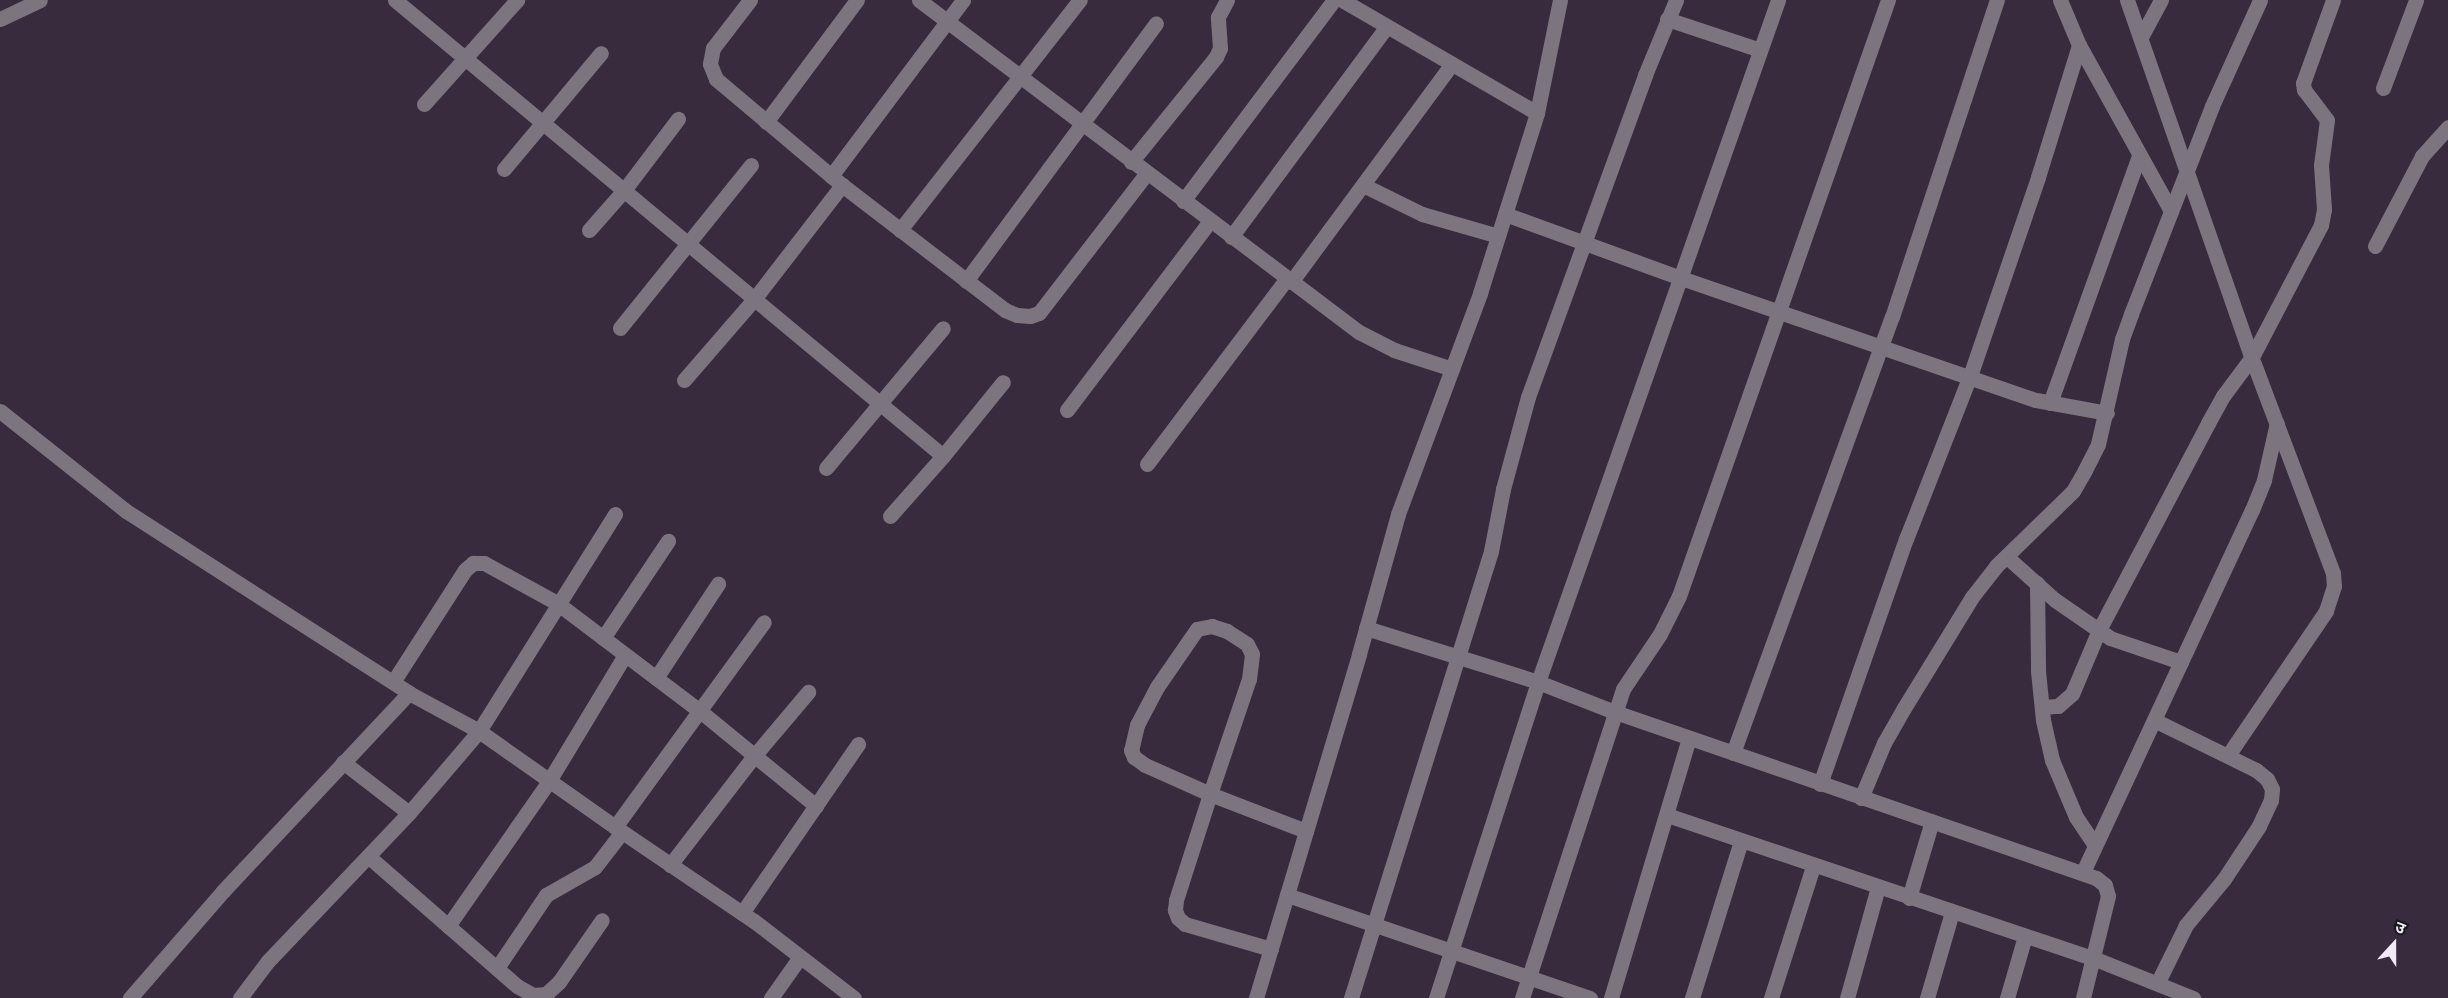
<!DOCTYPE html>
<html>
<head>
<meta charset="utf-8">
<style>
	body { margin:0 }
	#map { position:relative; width:2448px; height:998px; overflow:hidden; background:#382b3e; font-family:"IBM Plex Sans","Noto Sans Devanagari",sans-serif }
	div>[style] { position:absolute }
	.minor>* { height:15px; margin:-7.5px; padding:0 7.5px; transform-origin:7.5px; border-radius:7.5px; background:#7c757f }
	span { translate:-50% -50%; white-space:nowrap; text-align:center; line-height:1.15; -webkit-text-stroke:6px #1c161f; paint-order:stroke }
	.north { position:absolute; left:2364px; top:914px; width:60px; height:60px; -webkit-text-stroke:4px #1c161f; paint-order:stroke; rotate:21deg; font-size:16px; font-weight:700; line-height:24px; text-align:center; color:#f1e9f5 }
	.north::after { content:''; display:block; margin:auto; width:21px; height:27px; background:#f1e9f5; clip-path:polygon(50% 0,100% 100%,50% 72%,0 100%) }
</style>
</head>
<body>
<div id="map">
	<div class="minor">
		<i style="left:395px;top:0;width:713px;rotate:39.76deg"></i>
		<i style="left:750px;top:0;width:61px;rotate:127.6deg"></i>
		<i style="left:713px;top:48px;width:16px;rotate:101deg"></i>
		<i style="left:710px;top:64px;width:16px;rotate:68deg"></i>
		<i style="left:716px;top:79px;width:165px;rotate:40.1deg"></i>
		<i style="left:842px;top:185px;width:205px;rotate:37.5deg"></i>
		<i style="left:1005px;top:310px;width:13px;rotate:23deg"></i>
		<i style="left:1017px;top:315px;width:13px;rotate:4deg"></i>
		<i style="left:1030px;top:316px;width:9px;rotate:-18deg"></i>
		<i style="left:1039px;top:313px;width:175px;rotate:-52.4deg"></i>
		<i style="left:919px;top:0;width:551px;rotate:37.04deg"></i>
		<i style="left:1359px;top:332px;width:39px;rotate:27deg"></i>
		<i style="left:1394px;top:350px;width:61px;rotate:18.1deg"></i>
		<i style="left:1342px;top:0;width:225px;rotate:30.1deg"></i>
		<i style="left:2060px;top:0;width:49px;rotate:67.1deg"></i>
		<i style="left:2079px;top:45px;width:190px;rotate:61deg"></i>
		<i style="left:2127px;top:0;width:386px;rotate:70.8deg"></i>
		<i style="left:2254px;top:364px;width:223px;rotate:69.3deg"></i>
		<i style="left:2333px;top:573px;width:13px;rotate:86deg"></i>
		<i style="left:2334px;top:586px;width:26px;rotate:108deg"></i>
		<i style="left:2326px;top:611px;width:174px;rotate:124.2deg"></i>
		<i style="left:0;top:19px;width:44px;rotate:-25.4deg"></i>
		<i style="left:1667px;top:19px;width:98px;rotate:18.4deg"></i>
		<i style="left:2141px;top:37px;width:42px;rotate:-61.6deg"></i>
		<i style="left:2383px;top:88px;width:94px;rotate:-69.4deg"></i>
		<i style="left:424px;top:104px;width:140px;rotate:-48.2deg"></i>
		<i style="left:766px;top:122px;width:152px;rotate:-53.3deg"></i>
		<i style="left:1131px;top:162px;width:135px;rotate:-51deg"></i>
		<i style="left:1216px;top:57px;width:10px;rotate:-66deg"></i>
		<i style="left:1220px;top:48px;width:31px;rotate:-94deg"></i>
		<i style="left:1218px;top:17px;width:19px;rotate:-62deg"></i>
		<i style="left:504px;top:169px;width:151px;rotate:-50.1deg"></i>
		<i style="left:831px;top:176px;width:220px;rotate:-53.1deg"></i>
		<i style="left:1363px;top:185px;width:66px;rotate:26.2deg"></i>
		<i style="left:1422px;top:214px;width:79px;rotate:16.1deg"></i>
		<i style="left:1183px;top:201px;width:251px;rotate:-53.1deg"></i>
		<i style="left:1505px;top:214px;width:187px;rotate:20deg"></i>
		<i style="left:1681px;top:278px;width:375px;rotate:19deg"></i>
		<i style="left:2036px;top:400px;width:72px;rotate:10.4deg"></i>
		<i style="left:589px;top:230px;width:55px;rotate:-48.7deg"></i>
		<i style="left:625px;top:189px;width:88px;rotate:-52.9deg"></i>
		<i style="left:900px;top:230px;width:292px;rotate:-52deg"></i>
		<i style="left:1231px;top:237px;width:262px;rotate:-53.5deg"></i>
		<i style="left:2375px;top:246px;width:102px;rotate:-62.4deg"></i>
		<i style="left:2422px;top:156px;width:39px;rotate:-48deg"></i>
		<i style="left:966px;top:281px;width:320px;rotate:-53.6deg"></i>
		<i style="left:1291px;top:282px;width:271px;rotate:-53.6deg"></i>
		<i style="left:620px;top:328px;width:209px;rotate:-51.2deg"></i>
		<i style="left:684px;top:380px;width:108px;rotate:-49.1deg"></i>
		<i style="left:755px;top:298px;width:143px;rotate:-52.4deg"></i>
		<i style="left:2050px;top:403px;width:263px;rotate:-70.2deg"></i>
		<i style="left:1067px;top:410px;width:237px;rotate:-52.9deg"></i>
		<i style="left:0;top:411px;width:161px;rotate:38.4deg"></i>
		<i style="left:126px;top:511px;width:336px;rotate:32.7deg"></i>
		<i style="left:409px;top:693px;width:80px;rotate:28.5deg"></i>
		<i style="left:479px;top:731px;width:166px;rotate:35.2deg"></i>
		<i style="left:615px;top:827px;width:168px;rotate:34.1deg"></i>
		<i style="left:754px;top:921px;width:126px;rotate:37.6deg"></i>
		<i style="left:1147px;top:464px;width:233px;rotate:-53deg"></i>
		<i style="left:826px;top:468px;width:182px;rotate:-50.1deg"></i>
		<i style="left:890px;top:516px;width:80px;rotate:-48.5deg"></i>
		<i style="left:943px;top:456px;width:95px;rotate:-51deg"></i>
		<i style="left:2007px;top:557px;width:64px;rotate:41.9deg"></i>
		<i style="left:2055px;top:600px;width:67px;rotate:34.6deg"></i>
		<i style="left:2110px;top:638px;width:75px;rotate:18.7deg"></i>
		<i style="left:2037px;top:583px;width:88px;rotate:89.3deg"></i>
		<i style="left:2038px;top:671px;width:49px;rotate:84.2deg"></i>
		<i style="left:2043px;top:720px;width:41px;rotate:77.3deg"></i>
		<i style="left:2052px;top:760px;width:62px;rotate:67.2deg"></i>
		<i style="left:2076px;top:817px;width:34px;rotate:56deg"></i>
		<i style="left:1366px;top:628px;width:180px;rotate:17.4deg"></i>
		<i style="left:1538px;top:682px;width:83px;rotate:21.3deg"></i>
		<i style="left:1615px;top:712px;width:509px;rotate:19.04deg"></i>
		<i style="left:2096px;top:878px;width:11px;rotate:38deg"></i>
		<i style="left:2105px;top:885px;width:11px;rotate:75deg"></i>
		<i style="left:2108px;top:896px;width:105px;rotate:103.8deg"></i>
		<i style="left:603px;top:638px;width:117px;rotate:-56.2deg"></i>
		<i style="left:656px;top:678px;width:113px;rotate:-56.6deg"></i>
		<i style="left:393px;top:682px;width:133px;rotate:-57.3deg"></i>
		<i style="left:465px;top:570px;width:11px;rotate:-41deg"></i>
		<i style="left:473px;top:563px;width:11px"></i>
		<i style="left:484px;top:563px;width:83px;rotate:28.7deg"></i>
		<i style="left:557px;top:603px;width:179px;rotate:37.1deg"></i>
		<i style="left:700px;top:711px;width:150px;rotate:39.3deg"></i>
		<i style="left:2042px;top:707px;width:16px;rotate:-4deg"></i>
		<i style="left:2058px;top:706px;width:18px;rotate:-41deg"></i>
		<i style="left:2072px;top:694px;width:69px;rotate:-67.1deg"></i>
		<i style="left:2099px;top:630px;width:234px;rotate:-62.2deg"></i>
		<i style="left:2208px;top:423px;width:31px;rotate:-61deg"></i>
		<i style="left:2223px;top:396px;width:49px;rotate:-53.4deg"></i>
		<i style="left:2252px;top:357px;width:149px;rotate:-62.4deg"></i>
		<i style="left:2321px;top:225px;width:16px;rotate:-79deg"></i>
		<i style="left:2324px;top:209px;width:44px;rotate:-93.9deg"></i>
		<i style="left:2321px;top:165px;width:45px;rotate:-82.4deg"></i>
		<i style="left:2327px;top:120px;width:38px;rotate:-127deg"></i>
		<i style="left:2304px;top:90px;width:7px;rotate:-98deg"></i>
		<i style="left:2303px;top:83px;width:88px;rotate:-70.1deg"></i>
		<i style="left:2154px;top:720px;width:114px;rotate:26.1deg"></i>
		<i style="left:2256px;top:770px;width:14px;rotate:39deg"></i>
		<i style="left:2267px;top:779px;width:11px;rotate:63deg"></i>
		<i style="left:2272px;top:789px;width:11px;rotate:95deg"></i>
		<i style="left:2271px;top:800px;width:29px;rotate:115deg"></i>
		<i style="left:2259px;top:826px;width:64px;rotate:123.4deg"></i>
		<i style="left:2224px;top:879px;width:60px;rotate:129.6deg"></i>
		<i style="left:2186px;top:925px;width:64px;rotate:116.2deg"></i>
		<i style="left:1733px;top:753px;width:464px;rotate:-70deg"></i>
		<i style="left:1892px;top:317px;width:334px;rotate:-71.7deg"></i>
		<i style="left:343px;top:762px;width:83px;rotate:37.7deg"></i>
		<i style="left:1820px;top:784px;width:260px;rotate:-70.7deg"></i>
		<i style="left:1906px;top:539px;width:175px;rotate:-68.6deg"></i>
		<i style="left:1970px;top:376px;width:210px;rotate:-71.1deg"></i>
		<i style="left:2038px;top:177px;width:138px;rotate:-72.7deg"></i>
		<i style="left:1861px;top:798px;width:60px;rotate:-67.3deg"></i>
		<i style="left:1884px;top:743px;width:40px;rotate:-60.3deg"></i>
		<i style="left:1904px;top:708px;width:130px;rotate:-58.5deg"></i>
		<i style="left:1972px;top:597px;width:39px;rotate:-52deg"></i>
		<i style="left:1996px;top:566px;width:107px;rotate:-44.2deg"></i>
		<i style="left:2073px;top:491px;width:24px;rotate:-60deg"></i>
		<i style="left:2085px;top:470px;width:29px;rotate:-63deg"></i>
		<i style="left:2098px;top:444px;width:108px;rotate:-77.1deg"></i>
		<i style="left:2122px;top:339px;width:27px;rotate:-70deg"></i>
		<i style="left:2131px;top:314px;width:223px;rotate:-68.7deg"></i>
		<i style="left:2212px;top:106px;width:116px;rotate:-65.6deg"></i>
		<i style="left:1667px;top:815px;width:449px;rotate:18.6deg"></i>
		<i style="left:2093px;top:958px;width:108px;rotate:21.8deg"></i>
		<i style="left:615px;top:827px;width:253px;rotate:-54deg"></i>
		<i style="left:368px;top:856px;width:198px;rotate:41.1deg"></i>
		<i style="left:517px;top:986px;width:18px;rotate:29deg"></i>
		<i style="left:533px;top:995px;width:13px;rotate:-4deg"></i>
		<i style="left:546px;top:994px;width:18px;rotate:-43deg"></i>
		<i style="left:559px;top:982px;width:75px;rotate:-55.3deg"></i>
		<i style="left:670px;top:865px;width:138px;rotate:-52.4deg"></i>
		<i style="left:754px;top:756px;width:84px;rotate:-49.8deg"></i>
		<i style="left:2083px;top:872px;width:400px;rotate:-65deg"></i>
		<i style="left:2252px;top:510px;width:32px;rotate:-68deg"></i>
		<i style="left:2264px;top:480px;width:58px;rotate:-77.2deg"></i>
		<i style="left:1287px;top:895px;width:320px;rotate:18.8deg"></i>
		<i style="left:1909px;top:898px;width:80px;rotate:-73.4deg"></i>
		<i style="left:742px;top:913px;width:205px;rotate:-55.5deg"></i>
		<i style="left:448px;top:926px;width:177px;rotate:-55.1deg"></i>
		<i style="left:549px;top:781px;width:147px;rotate:-58.9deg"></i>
		<i style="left:1271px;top:949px;width:90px;rotate:-163.8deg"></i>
		<i style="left:1185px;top:924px;width:9px;rotate:-139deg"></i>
		<i style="left:1178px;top:918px;width:9px;rotate:-111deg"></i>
		<i style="left:1175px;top:910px;width:10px;rotate:-84deg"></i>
		<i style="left:1176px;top:900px;width:111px;rotate:-72.2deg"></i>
		<i style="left:1210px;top:794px;width:121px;rotate:-71.3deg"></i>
		<i style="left:1249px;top:679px;width:16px;rotate:-83deg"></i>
		<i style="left:1251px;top:663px;width:9px;rotate:-84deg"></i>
		<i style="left:1252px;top:654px;width:11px;rotate:-117deg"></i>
		<i style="left:1247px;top:644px;width:24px;rotate:-147deg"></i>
		<i style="left:1227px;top:631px;width:16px;rotate:-162deg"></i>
		<i style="left:1212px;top:626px;width:15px;rotate:169deg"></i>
		<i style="left:1197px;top:629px;width:70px;rotate:124.6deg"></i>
		<i style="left:1157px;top:687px;width:43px;rotate:117.8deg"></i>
		<i style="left:1137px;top:725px;width:26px;rotate:103deg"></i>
		<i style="left:1131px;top:750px;width:8px;rotate:67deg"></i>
		<i style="left:1134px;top:757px;width:14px;rotate:36deg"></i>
		<i style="left:1145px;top:765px;width:71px;rotate:24deg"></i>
		<i style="left:1210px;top:794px;width:103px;rotate:21.1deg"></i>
		<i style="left:497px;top:968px;width:88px;rotate:-56.1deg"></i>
		<i style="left:546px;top:895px;width:56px;rotate:-29.7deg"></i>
		<i style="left:595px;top:867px;width:44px;rotate:-52.4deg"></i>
		<i style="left:130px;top:998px;width:142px;rotate:-49deg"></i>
		<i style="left:223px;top:891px;width:272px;rotate:-46.8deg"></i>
		<i style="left:240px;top:998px;width:46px;rotate:-52.9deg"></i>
		<i style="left:268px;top:961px;width:204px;rotate:-46.4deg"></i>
		<i style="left:409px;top:813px;width:108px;rotate:-49.5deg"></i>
		<i style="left:479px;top:731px;width:256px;rotate:-57.9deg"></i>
		<i style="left:771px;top:998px;width:50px;rotate:-54.7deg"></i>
		<i style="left:1256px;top:998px;width:359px;rotate:-73.3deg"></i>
		<i style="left:1359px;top:654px;width:145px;rotate:-74.4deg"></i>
		<i style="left:1398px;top:514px;width:236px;rotate:-69.6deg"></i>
		<i style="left:1480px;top:293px;width:189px;rotate:-72.4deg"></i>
		<i style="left:1537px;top:113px;width:115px;rotate:-78.5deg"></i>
		<i style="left:1351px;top:998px;width:468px;rotate:-72.6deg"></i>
		<i style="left:1491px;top:551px;width:63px;rotate:-79deg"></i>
		<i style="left:1503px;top:489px;width:95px;rotate:-74.8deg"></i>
		<i style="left:1528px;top:397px;width:343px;rotate:-70deg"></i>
		<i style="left:1645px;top:75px;width:81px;rotate:-67.5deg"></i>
		<i style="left:1436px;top:998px;width:332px;rotate:-72.1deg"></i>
		<i style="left:1538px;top:682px;width:723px;rotate:-70.61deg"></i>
		<i style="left:1522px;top:998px;width:325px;rotate:-71.9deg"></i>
		<i style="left:1623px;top:689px;width:66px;rotate:-56.1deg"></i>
		<i style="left:1660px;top:634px;width:42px;rotate:-63.4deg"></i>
		<i style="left:1679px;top:596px;width:632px;rotate:-70.68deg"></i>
		<i style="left:1611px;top:998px;width:271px;rotate:-73.3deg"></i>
		<i style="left:1692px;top:998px;width:164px;rotate:-72.7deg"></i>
		<i style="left:1771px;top:998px;width:139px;rotate:-72.3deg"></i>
		<i style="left:1847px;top:998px;width:115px;rotate:-74.4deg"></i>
		<i style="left:1927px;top:998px;width:90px;rotate:-73.8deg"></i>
		<i style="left:2007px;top:998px;width:65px;rotate:-73.8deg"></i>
	</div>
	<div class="north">उ</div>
</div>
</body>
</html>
